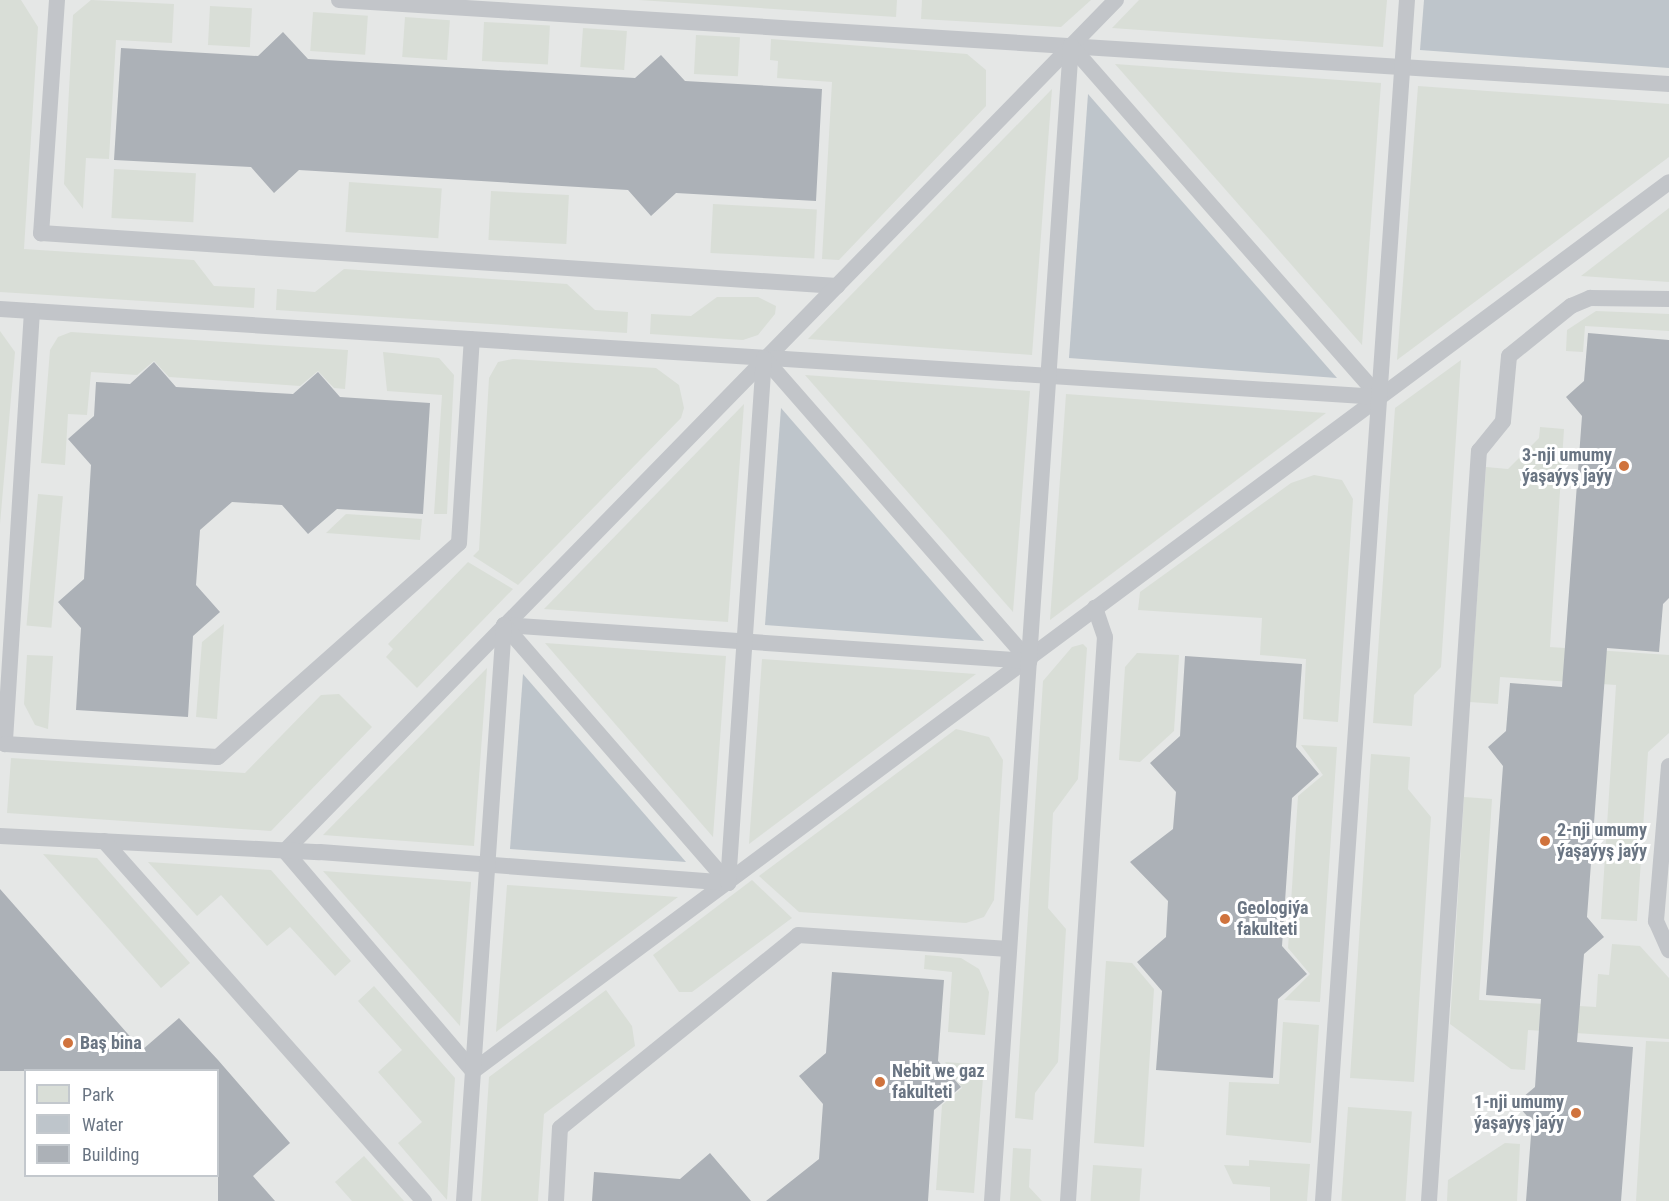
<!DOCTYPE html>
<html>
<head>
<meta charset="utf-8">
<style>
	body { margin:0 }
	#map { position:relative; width:1669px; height:1201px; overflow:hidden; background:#f7f8f6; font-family:"Roboto Condensed",sans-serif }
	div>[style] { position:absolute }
	.built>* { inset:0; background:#e5e7e6 }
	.green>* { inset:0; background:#d9ded7; transform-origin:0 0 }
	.water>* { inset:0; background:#bec5cb }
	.building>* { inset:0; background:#acb1b7 }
	.service>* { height:16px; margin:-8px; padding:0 8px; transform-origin:8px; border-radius:8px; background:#c2c5c9 }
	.dots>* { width:16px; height:16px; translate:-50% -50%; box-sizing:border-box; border:3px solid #fff; border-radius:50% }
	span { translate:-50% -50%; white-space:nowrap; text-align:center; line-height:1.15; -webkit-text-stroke:6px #fff; paint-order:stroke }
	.poi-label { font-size:18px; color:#6a7583; font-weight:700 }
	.right { translate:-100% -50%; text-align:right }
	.left { translate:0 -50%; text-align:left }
	.legend { position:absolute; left:24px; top:1069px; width:195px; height:108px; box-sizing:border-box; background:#fff; border:2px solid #c3c8cd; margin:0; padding:8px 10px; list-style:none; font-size:18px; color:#6a7583 }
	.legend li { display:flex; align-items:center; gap:12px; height:30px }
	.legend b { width:30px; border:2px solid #c3c8cd }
</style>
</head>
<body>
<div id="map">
	<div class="built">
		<i style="clip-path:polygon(evenodd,0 0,1669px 0,1669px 1201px,0 1201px,0 0,26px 1070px,218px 1070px,218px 1176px,26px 1176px,26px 1070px)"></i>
	</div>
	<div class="green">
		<i style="clip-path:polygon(0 0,21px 0,38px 27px,24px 249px,194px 260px,214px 286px,255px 288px,254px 308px,0 292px)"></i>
		<i style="clip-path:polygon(91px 0,174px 4px,172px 43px,116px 40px,109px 159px,86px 158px,83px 209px,64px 184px,73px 15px)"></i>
		<i style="clip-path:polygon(639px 0,897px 0,896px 17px)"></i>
		<i style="clip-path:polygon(922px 0,1091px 0,1061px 27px,921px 19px)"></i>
		<i style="clip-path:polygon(1139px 0,1387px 0,1383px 47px,1112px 28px)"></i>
		<i style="left:210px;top:6px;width:42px;height:39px;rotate:3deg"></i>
		<i style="left:313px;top:12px;width:55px;height:39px;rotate:4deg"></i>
		<i style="left:405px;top:17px;width:45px;height:40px;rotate:4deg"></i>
		<i style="left:484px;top:22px;width:66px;height:39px;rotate:3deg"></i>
		<i style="left:583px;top:28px;width:44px;height:39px;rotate:4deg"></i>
		<i style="left:696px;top:35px;width:44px;height:39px;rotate:3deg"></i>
		<i style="clip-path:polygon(771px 39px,967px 54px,986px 70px,986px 106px,839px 260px,822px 259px,832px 82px,777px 78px,778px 61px,770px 60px)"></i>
		<i style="clip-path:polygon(1115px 64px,1381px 83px,1362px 345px)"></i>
		<i style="clip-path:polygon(1418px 86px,1669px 104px,1669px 157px,1397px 360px)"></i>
		<i style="clip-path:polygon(1052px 89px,1032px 355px,808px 339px)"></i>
		<i style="left:114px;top:169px;width:82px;height:49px;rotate:3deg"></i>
		<i style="left:349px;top:182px;width:93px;height:50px;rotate:4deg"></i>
		<i style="left:491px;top:191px;width:78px;height:49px;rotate:3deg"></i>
		<i style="left:713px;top:204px;width:104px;height:49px;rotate:3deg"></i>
		<i style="clip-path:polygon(1669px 208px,1669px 282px,1581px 276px)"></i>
		<i style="clip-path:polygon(344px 269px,567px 284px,595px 310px,628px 312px,627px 333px,276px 310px,277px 289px,315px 292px)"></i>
		<i style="clip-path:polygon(717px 297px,758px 297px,776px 306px,775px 314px,758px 335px,743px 340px,650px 334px,651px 314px,691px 316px)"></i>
		<i style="clip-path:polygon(1596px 311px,1669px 314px,1669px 331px,1585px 326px,1583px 352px,1566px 351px,1567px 330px)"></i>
		<i style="clip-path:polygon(0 331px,15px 352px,0 524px)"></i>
		<i style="clip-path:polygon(71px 332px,348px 350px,345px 389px,334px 388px,318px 371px,300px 386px,169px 377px,154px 361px,137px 375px,91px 372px,87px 415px,68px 414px,65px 465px,41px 463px,50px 350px,58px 337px)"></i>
		<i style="clip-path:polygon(383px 352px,439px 358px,454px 375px,447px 514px,434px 514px,442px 395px,387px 391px)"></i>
		<i style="clip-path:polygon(513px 359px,656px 368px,679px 385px,684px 408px,681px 418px,518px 585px,473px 556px,479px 550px,489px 378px,498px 362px)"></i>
		<i style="clip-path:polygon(1461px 360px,1441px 667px,1414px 695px,1412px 726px,1373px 723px,1395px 408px)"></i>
		<i style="clip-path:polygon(805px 375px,1030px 391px,1013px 612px)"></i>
		<i style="clip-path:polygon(1066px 394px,1326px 413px,1050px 620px)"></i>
		<i style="clip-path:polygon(744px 404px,728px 622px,544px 609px)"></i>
		<i style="clip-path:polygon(1540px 427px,1564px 429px,1550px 647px,1669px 655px,1669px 733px,1648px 752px,1637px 921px,1601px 919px,1616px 685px,1500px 677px,1498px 704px,1470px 702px,1486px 467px,1508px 469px,1539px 438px)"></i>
		<i style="clip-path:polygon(1314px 475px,1342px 480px,1353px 499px,1338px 722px,1303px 719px,1306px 659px,1260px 655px,1262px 618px,1138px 610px,1140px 592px,1291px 483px)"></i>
		<i style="left:38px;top:494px;width:25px;height:132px;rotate:5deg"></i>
		<i style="clip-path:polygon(346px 514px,422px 519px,420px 540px,326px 533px)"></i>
		<i style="clip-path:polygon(468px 562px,513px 589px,417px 688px,386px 657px,393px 649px,388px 644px)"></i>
		<i style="clip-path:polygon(224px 624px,217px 719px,196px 717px,202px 642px)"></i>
		<i style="clip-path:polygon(545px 643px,726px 656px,713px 837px)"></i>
		<i style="clip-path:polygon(1083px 644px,1087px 648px,1078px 779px,1053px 813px,1048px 908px,1066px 929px,1058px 1062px,1035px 1093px,1033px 1120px,1015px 1118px,1043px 681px,1072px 647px)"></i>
		<i style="clip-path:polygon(1137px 653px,1179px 655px,1174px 731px,1140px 762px,1119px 760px,1125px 667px)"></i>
		<i style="clip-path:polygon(27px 655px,53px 656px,48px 729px,35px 725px,24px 704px)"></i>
		<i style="clip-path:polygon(762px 659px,976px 674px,749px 844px)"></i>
		<i style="clip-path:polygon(487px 668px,474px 846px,323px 835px)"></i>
		<i style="clip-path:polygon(339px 694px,372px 727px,271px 831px,7px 813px,11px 758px,245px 773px,321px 695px)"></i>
		<i style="clip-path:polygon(956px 729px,989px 737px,1003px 760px,994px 900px,984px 917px,966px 923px,799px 912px,759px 876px)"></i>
		<i style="clip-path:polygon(1301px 745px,1337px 747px,1320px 1002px,1284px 1000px,1310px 974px,1288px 948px,1298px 796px,1323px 775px)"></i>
		<i style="clip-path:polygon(1371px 754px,1410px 757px,1408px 789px,1431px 817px,1414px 1082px,1350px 1078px)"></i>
		<i style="clip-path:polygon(1464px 797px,1492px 799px,1479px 1000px,1596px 1007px,1598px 974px,1609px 975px,1612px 944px,1640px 946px,1669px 978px,1669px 1039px,1528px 1030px,1525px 1070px,1511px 1069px,1450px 1024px)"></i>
		<i style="clip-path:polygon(43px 854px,97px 858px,190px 963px,161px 988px)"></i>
		<i style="clip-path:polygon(148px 862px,271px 870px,351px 961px,335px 976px,290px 927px,267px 946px,221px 895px,197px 916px)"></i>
		<i style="clip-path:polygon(323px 871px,471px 882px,460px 1026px)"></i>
		<i style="clip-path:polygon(752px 880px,792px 918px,692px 992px,679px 992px,653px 955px)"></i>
		<i style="clip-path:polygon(507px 885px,678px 897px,496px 1032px)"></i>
		<i style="clip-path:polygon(925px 955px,961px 958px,979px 969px,989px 992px,985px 1035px,948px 1032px,952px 972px,924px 969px)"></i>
		<i style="clip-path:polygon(1106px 961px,1132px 963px,1154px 989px,1144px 1147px,1094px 1143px)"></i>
		<i style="clip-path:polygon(374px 986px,455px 1078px,447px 1200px,398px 1143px,422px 1122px,378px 1072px,402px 1050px,358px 1001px)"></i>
		<i style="clip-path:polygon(606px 990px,632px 1026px,635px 1046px,544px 1114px,538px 1201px,481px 1201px,489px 1077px)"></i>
		<i style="clip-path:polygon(1283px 1022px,1319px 1025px,1311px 1143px,1226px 1135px,1229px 1082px,1279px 1084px)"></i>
		<i style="clip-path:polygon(1646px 1041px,1669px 1042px,1669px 1201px,1636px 1201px)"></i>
		<i style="clip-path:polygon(945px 1062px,984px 1065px,974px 1193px,936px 1190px,942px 1105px,962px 1088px)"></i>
		<i style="left:1348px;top:1107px;width:64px;height:94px;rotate:4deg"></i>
		<i style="clip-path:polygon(1505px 1143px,1520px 1144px,1517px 1201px,1447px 1201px,1448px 1180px)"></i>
		<i style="clip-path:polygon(1013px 1148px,1031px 1149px,1029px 1187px,1042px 1201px,1010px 1201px)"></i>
		<i style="clip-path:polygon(364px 1156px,404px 1201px,352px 1201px,335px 1182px)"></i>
		<i style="clip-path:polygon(1249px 1160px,1310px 1164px,1307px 1201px,1270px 1201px,1270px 1187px,1233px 1184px,1224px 1165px,1249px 1166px)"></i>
		<i style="left:1093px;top:1165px;width:49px;height:36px;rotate:4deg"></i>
	</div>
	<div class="water">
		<i style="clip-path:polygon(1424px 0,1669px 0,1669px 68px,1420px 50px)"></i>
		<i style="clip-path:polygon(1088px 94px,1337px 378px,1069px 358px)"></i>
		<i style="clip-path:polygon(781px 408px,984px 641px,765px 625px)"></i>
		<i style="clip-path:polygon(523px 674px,686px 862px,510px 849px)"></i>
	</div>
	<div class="building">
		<i style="clip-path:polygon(283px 32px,308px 59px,635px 78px,661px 55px,685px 81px,822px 89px,816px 201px,676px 193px,651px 216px,628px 190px,299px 170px,274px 193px,251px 167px,114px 160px,121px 48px,258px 56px)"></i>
		<i style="clip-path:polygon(1588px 333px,1669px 340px,1669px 598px,1663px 604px,1659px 652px,1607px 648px,1587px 917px,1604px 937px,1584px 954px,1577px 1042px,1633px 1047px,1621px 1201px,1526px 1201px,1532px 1122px,1516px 1103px,1535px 1087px,1541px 999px,1486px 995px,1503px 766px,1488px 747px,1506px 731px,1510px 683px,1562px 687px,1582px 416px,1566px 397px,1584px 381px)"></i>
		<i style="clip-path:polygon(154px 362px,176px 387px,293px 394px,318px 372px,340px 397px,430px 403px,423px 514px,337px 509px,308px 534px,282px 505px,232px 502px,200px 530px,196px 585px,220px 612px,193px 636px,188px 717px,76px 710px,81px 628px,58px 602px,84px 579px,91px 465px,68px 439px,94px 416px,96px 382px,130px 384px)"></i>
		<i style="clip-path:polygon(1185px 656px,1302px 664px,1296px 747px,1319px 774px,1292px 798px,1282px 946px,1307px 974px,1278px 999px,1273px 1078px,1156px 1070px,1162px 991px,1137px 962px,1166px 937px,1168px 901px,1130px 862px,1173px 829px,1176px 792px,1150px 763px,1180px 736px)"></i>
		<i style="clip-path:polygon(0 889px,142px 1050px,179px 1018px,218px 1060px,290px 1143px,253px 1176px,275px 1201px,218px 1201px,218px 1071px,0 1071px)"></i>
		<i style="clip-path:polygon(832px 972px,944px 980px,938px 1061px,961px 1087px,934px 1110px,928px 1201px,766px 1201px,819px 1159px,823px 1104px,799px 1076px,826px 1053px)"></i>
		<i style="clip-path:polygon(710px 1153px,751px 1201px,592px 1201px,594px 1172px,680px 1179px)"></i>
	</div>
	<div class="service">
		<i style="left:57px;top:0;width:234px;rotate:93.9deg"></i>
		<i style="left:41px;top:233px;width:798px;rotate:3.81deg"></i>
		<i style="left:339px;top:0;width:1333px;rotate:3.61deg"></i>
		<i style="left:1116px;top:0;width:1189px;rotate:134.32deg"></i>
		<i style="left:285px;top:851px;width:289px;rotate:49.5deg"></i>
		<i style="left:473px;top:1071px;width:1490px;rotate:-36.62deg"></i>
		<i style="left:1071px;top:46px;width:467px;rotate:48.7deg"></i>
		<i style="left:0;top:309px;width:1382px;rotate:3.65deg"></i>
		<i style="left:32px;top:311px;width:434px;rotate:93.6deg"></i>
		<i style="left:5px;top:744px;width:213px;rotate:3.5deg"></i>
		<i style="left:218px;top:757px;width:322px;rotate:-41.6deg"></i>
		<i style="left:459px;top:543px;width:204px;rotate:-86.4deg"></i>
		<i style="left:764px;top:358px;width:403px;rotate:48.8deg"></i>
		<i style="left:504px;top:625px;width:526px;rotate:3.92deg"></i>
		<i style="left:504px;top:625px;width:342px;rotate:49deg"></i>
		<i style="left:1669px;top:766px;width:156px;rotate:94.8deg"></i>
		<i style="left:1656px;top:921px;width:32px;rotate:66deg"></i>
		<i style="left:0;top:836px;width:320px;rotate:2.9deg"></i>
		<i style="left:320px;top:852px;width:409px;rotate:4.3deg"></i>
		<i style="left:104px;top:841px;width:482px;rotate:48.4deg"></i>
		<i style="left:728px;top:883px;width:526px;rotate:-86.08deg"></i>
		<i style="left:464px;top:1201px;width:577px;rotate:-86.03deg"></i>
		<i style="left:556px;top:1201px;width:73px;rotate:-86.9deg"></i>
		<i style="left:560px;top:1128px;width:306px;rotate:-39deg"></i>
		<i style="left:798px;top:935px;width:211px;rotate:3.8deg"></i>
		<i style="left:992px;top:1201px;width:1158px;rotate:-86.09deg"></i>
		<i style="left:1068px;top:1201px;width:565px;rotate:-86.25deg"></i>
		<i style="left:1105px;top:637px;width:31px;rotate:-109deg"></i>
		<i style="left:1323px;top:1201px;width:1204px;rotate:-86deg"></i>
		<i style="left:1429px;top:1201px;width:752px;rotate:-86.19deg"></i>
		<i style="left:1479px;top:451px;width:38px;rotate:-51deg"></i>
		<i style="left:1503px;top:421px;width:65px;rotate:-84.7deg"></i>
		<i style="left:1509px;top:356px;width:80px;rotate:-38.9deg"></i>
		<i style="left:1571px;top:306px;width:21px;rotate:-23deg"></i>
		<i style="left:1590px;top:298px;width:79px;rotate:0.7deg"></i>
	</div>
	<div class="dots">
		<i style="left:1624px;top:466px;background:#d0733d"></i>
		<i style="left:1545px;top:841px;background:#d0733d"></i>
		<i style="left:1225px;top:919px;background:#d0733d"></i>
		<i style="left:68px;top:1043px;background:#d0733d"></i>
		<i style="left:880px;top:1082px;background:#d0733d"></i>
		<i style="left:1576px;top:1113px;background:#d0733d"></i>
	</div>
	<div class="poi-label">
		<span class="right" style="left:1612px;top:466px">3-nji umumy<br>ýaşaýyş jaýy</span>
		<span class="left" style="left:1557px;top:841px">2-nji umumy<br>ýaşaýyş jaýy</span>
		<span class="left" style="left:1237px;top:919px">Geologiýa<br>fakulteti</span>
		<span class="left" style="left:80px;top:1043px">Baş bina</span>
		<span class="left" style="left:892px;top:1082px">Nebit we gaz<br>fakulteti</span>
		<span class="right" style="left:1564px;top:1113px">1-nji umumy<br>ýaşaýyş jaýy</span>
	</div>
	<ul class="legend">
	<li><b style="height:16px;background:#d9ded7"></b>Park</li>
	<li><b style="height:16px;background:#bec5cb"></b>Water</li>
	<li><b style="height:16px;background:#acb1b7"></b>Building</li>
	</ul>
</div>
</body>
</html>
